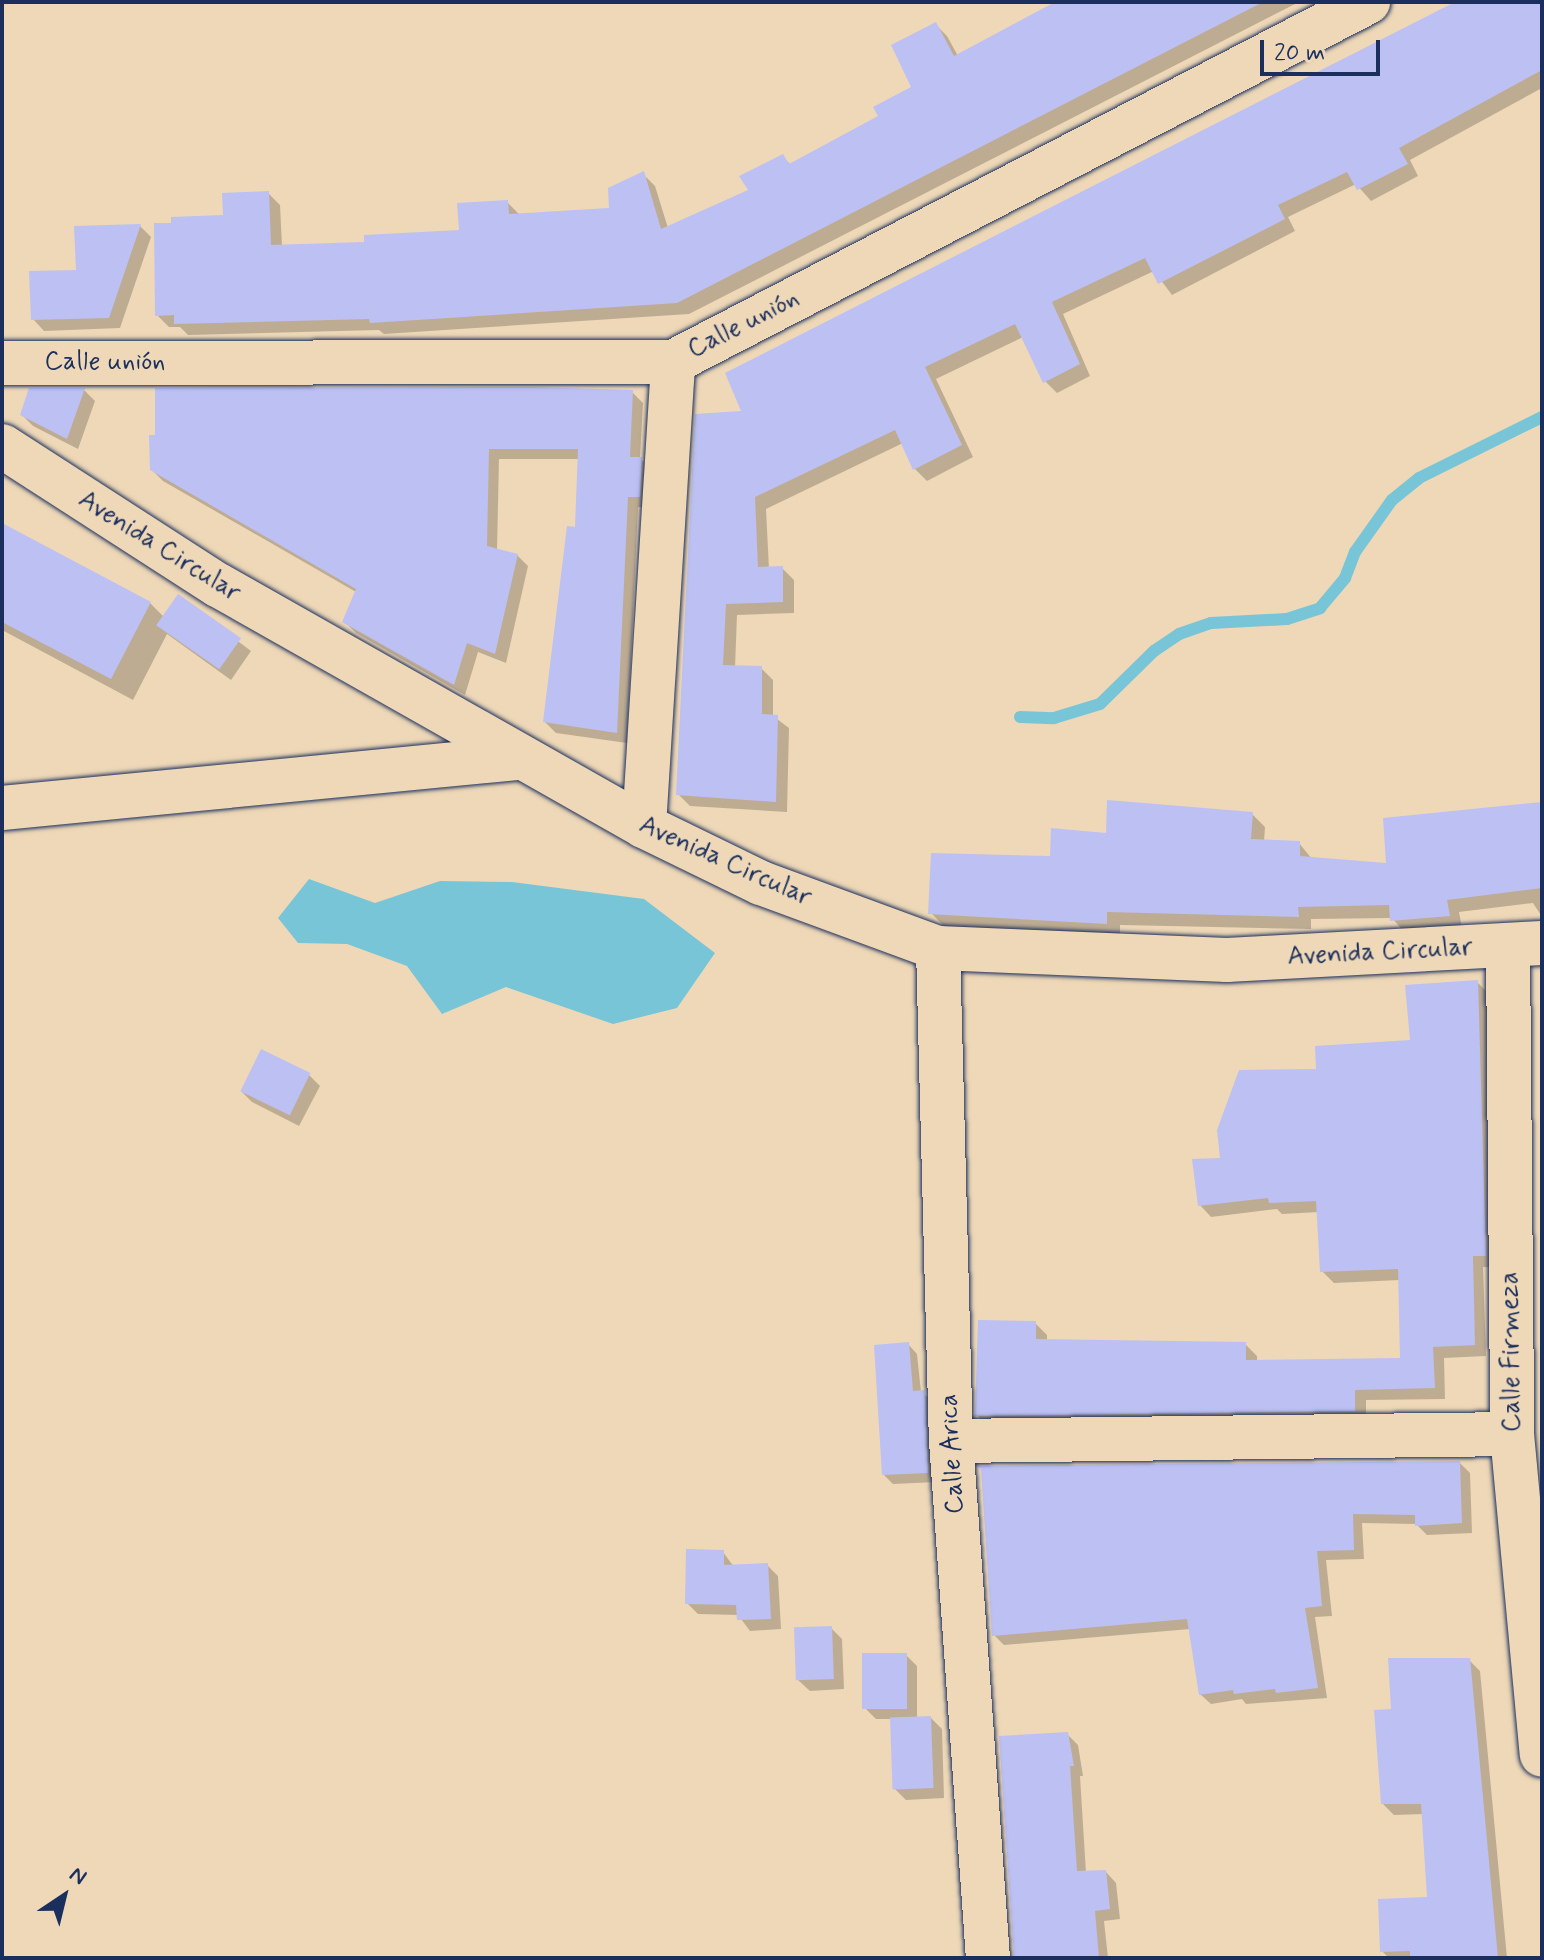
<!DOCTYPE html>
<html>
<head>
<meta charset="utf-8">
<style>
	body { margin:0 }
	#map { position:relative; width:1544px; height:1960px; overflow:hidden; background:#eed8b7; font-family:Mynerve,sans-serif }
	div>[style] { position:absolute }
	.water>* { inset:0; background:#79c5d8 }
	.shadow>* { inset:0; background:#0003 }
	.stream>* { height:12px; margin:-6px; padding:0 6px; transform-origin:6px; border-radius:6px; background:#79c5d8 }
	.building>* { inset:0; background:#bdc0f2; transform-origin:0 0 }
	.roads { filter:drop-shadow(0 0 2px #1b2f5e) drop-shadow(0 0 2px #1b2f5e) }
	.minor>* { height:44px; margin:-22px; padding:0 22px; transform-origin:22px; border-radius:22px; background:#eed8b7 }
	span { translate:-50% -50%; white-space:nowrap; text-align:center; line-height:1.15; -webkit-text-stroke:7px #eed8b7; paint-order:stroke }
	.street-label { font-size:26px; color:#1b2f5e }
	.frame { position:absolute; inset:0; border:4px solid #1b2f5e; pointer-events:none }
	.north { position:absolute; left:24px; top:1856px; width:80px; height:80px; -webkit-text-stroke:6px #eed8b7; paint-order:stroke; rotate:35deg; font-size:22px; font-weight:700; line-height:32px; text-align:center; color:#1b2f5e }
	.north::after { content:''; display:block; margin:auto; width:28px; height:36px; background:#1b2f5e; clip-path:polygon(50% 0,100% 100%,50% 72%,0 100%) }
	.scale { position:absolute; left:1260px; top:40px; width:120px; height:36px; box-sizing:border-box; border:4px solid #1b2f5e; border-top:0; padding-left:10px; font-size:24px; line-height:28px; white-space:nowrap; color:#1b2f5e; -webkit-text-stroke:6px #eed8b7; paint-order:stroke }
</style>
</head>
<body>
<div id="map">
	<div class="water">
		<i style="clip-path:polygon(309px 879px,375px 903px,440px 881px,512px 882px,644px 899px,715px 953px,677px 1008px,613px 1024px,506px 987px,442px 1014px,407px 966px,347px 944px,298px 943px,278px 918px)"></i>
	</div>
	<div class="shadow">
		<i style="clip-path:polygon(1059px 2px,1299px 2px,689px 314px,384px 334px,379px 330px,188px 335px,180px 327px,169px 327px,157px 315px,225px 217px,268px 193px,280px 205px,282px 246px,366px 244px,461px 232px,507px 202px,519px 214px,612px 210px,643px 174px,655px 186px,668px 228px,750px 191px,782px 156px,791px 165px,880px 117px,914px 88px,935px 24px,947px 36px,958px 56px)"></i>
		<i style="clip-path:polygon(1460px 2px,1542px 2px,1542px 88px,1410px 160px,1418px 176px,1371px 201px,1356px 184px,1288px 217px,1295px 231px,1172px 295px,1154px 271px,1063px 314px,1090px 376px,1057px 393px,1045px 381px,1023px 337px,936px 379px,973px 457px,927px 481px,915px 469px,903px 443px,766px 509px,769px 569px,782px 568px,794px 580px,794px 613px,737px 615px,735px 668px,761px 668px,773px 680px,773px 716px,789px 728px,787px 812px,690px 806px,678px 794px,744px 413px)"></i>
		<i style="clip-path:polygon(140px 226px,151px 237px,120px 328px,44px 331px,33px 319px,78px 271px)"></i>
		<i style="clip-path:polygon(84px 390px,95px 401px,78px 449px,33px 426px,22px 415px)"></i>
		<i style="clip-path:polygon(632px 392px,643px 403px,640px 458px,652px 470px,650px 507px,638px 507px,627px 743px,556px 733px,545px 722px,577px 529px,580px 459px,499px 459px,497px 551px,517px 555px,528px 566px,506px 663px,478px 652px,465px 695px,356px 633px,345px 622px,356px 592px,163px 481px,152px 470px)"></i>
		<i style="clip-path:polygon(2px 525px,150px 603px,164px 617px,178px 596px,251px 651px,231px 680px,167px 634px,133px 700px,2px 630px)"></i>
		<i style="clip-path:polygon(1542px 804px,1542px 917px,1533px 903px,1459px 912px,1462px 928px,1405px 933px,1392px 918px,1311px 919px,1311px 929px,1120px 925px,1120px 936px,944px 926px,931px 913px,1108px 835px,1252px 814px,1265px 827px,1264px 842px,1299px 843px,1312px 859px,1388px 865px)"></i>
		<i style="clip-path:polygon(1477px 982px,1489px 994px,1496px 1267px,1483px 1267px,1486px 1356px,1444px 1358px,1445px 1399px,1366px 1400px,1366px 1422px,989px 1427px,977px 1415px,1035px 1323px,1047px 1335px,1047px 1341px,1245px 1344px,1257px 1356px,1257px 1362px,1402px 1360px,1400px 1280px,1334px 1283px,1322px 1271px,1319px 1212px,1282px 1214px,1277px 1209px,1211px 1217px,1200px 1205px,1222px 1160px,1318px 1071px,1412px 1042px)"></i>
		<i style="clip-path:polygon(309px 1075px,320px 1086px,299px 1126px,252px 1102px,241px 1091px)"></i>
		<i style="clip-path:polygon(908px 1344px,917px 1354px,921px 1392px,933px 1401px,937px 1482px,893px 1484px,884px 1475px)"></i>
		<i style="clip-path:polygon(1460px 1463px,1470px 1473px,1472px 1533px,1427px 1535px,1416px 1524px,1362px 1523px,1364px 1559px,1326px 1560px,1332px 1616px,1315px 1617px,1327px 1698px,1246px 1704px,1242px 1699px,1211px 1704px,1200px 1694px,1190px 1629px,1004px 1645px,994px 1635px)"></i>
		<i style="clip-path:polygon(723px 1552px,734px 1567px,767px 1565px,778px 1576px,781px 1629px,750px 1631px,738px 1615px,698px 1614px,687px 1603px)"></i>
		<i style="clip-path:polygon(831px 1628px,842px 1639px,844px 1689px,810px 1691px,798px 1680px)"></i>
		<i style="clip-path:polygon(906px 1655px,917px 1666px,917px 1719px,931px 1718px,942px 1729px,944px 1798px,906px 1800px,894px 1788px,892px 1719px,876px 1719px,865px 1708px)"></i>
		<i style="clip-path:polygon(1469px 1660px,1480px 1671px,1507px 1958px,1389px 1958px,1382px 1951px,1429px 1899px,1424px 1814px,1394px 1815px,1383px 1804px,1393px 1711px)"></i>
		<i style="clip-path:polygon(1067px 1734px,1078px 1745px,1083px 1776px,1080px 1776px,1086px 1873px,1106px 1872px,1116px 1883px,1120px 1919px,1104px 1921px,1108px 1958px,1016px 1958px)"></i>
	</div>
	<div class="stream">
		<i style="left:1020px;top:717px;width:34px;rotate:2deg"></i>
		<i style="left:1054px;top:718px;width:48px;rotate:-16.9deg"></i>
		<i style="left:1100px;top:704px;width:76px;rotate:-44.5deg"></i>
		<i style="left:1154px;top:651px;width:30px;rotate:-34deg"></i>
		<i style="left:1179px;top:634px;width:34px;rotate:-19deg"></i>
		<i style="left:1211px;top:623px;width:76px;rotate:-3deg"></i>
		<i style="left:1287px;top:619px;width:35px;rotate:-18deg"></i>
		<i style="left:1320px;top:608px;width:39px;rotate:-50deg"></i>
		<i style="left:1345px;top:578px;width:28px;rotate:-69deg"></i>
		<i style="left:1355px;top:552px;width:64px;rotate:-54.6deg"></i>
		<i style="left:1392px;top:500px;width:35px;rotate:-39deg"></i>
		<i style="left:1419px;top:478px;width:137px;rotate:-26.4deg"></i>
	</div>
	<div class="building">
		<i style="clip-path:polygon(1055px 2px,1263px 2px,677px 303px,370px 323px,369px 319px,174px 324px,174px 315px,155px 316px,154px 223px,171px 223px,171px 217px,223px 215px,222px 193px,269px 191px,271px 245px,364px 242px,364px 235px,459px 230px,457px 203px,508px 200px,509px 214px,609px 208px,608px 188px,644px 171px,661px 229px,748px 190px,739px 176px,783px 154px,789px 164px,878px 116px,873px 107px,911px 87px,891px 45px,936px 22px,954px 56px)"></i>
		<i style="clip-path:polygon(1455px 2px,1542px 2px,1542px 70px,1399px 148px,1408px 164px,1357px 190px,1347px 172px,1278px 205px,1285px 219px,1158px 284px,1145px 258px,1052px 302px,1080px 364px,1043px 383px,1015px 324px,925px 367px,962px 445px,913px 470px,895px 430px,755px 497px,758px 567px,783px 566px,783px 602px,726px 604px,723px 665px,762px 666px,762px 714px,778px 715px,776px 802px,676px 795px,695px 414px,741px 411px,725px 373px)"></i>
		<i style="clip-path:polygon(141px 224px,109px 318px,31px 320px,29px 271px,76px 270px,74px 226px)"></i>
		<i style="clip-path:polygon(531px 387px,633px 390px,630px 457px,642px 457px,640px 497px,628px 497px,617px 733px,543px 722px,567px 526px,575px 527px,578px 449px,489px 449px,487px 546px,518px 554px,495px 654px,467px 643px,454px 685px,342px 622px,356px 589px,150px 470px,149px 435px,155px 435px,155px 388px)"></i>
		<i style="clip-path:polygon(29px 388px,85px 388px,67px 439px,20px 415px)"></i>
		<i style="clip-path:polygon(2px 523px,151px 602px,111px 679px,2px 622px)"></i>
		<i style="left:178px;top:594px;width:77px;height:38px;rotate:35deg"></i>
		<i style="clip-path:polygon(1107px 800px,1253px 812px,1251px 839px,1300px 841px,1300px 856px,1386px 863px,1383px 818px,1542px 802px,1542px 888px,1447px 900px,1450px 916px,1390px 921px,1389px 905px,1298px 907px,1299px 917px,1107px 912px,1107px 924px,928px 914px,931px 853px,1050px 856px,1051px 828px,1106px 833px)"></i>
		<i style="clip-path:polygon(1478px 980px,1486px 1256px,1473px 1256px,1475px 1345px,1433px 1347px,1435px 1388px,1355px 1390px,1355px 1411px,975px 1416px,978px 1320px,1036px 1321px,1036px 1339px,1246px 1342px,1246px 1360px,1400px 1358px,1398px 1269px,1320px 1272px,1316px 1201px,1269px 1203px,1268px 1198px,1198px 1206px,1192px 1159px,1220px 1158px,1217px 1130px,1239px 1070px,1316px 1069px,1315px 1046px,1410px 1040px,1405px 985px)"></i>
		<i style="left:261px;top:1049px;width:55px;height:47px;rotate:26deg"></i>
		<i style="clip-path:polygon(909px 1342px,913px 1391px,925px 1390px,928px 1473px,882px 1475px,874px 1345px)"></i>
		<i style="clip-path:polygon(1460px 1461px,1462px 1523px,1415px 1526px,1415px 1515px,1353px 1514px,1354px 1550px,1317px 1551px,1322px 1606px,1305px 1608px,1318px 1688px,1276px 1693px,1275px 1689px,1234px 1694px,1233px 1690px,1199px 1695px,1187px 1619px,992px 1636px,981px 1469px,978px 1466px)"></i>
		<i style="clip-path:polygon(686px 1549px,724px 1550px,724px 1565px,768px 1563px,771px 1619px,737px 1620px,736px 1605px,685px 1604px)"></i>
		<i style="left:832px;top:1626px;width:53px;height:38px;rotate:88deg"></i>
		<i style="left:862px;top:1653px;width:45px;height:56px"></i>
		<i style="clip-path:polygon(1388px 1658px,1470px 1658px,1498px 1958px,1410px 1958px,1410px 1951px,1380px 1952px,1378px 1899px,1427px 1897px,1421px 1804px,1381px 1804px,1374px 1710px,1391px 1709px)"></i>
		<i style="left:931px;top:1716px;width:72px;height:41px;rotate:88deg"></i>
		<i style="clip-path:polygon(1068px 1732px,1074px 1766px,1070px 1766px,1077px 1871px,1106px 1870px,1110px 1909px,1095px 1911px,1099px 1958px,1014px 1958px,999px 1736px)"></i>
	</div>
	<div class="roads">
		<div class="minor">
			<i style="left:2px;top:363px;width:671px;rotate:-0.09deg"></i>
			<i style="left:673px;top:362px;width:783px;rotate:-27.38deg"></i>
			<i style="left:2px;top:446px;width:257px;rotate:32.8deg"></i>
			<i style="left:218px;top:585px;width:489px;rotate:29.5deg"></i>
			<i style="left:644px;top:826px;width:130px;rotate:26deg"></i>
			<i style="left:761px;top:883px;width:189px;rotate:20.2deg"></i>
			<i style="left:938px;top:948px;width:289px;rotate:2.4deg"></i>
			<i style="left:1227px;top:960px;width:315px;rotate:-3.1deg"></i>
			<i style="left:2px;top:808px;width:517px;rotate:-5.55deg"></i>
			<i style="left:644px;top:826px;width:465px;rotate:-86.4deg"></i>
			<i style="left:1508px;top:947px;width:487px;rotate:89.5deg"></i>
			<i style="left:1512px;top:1434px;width:322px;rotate:84.7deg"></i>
			<i style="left:938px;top:948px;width:493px;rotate:88.5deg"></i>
			<i style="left:951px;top:1441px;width:518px;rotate:85.91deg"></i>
			<i style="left:951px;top:1441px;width:561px;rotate:-0.71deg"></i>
		</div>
	</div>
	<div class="street-label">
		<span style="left:744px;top:325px;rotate:-27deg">Calle unión</span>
		<span style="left:105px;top:363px">Calle unión</span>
		<span style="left:159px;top:547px;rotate:32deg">Avenida Circular</span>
		<span style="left:725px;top:862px;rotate:24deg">Avenida Circular</span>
		<span style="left:1380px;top:953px;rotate:-3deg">Avenida Circular</span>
		<span style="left:1512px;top:1352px;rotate:-91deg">Calle Firmeza</span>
		<span style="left:953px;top:1454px;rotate:-93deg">Calle Arica</span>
	</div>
	<div class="frame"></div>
	<div class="north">N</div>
	<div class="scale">20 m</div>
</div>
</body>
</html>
